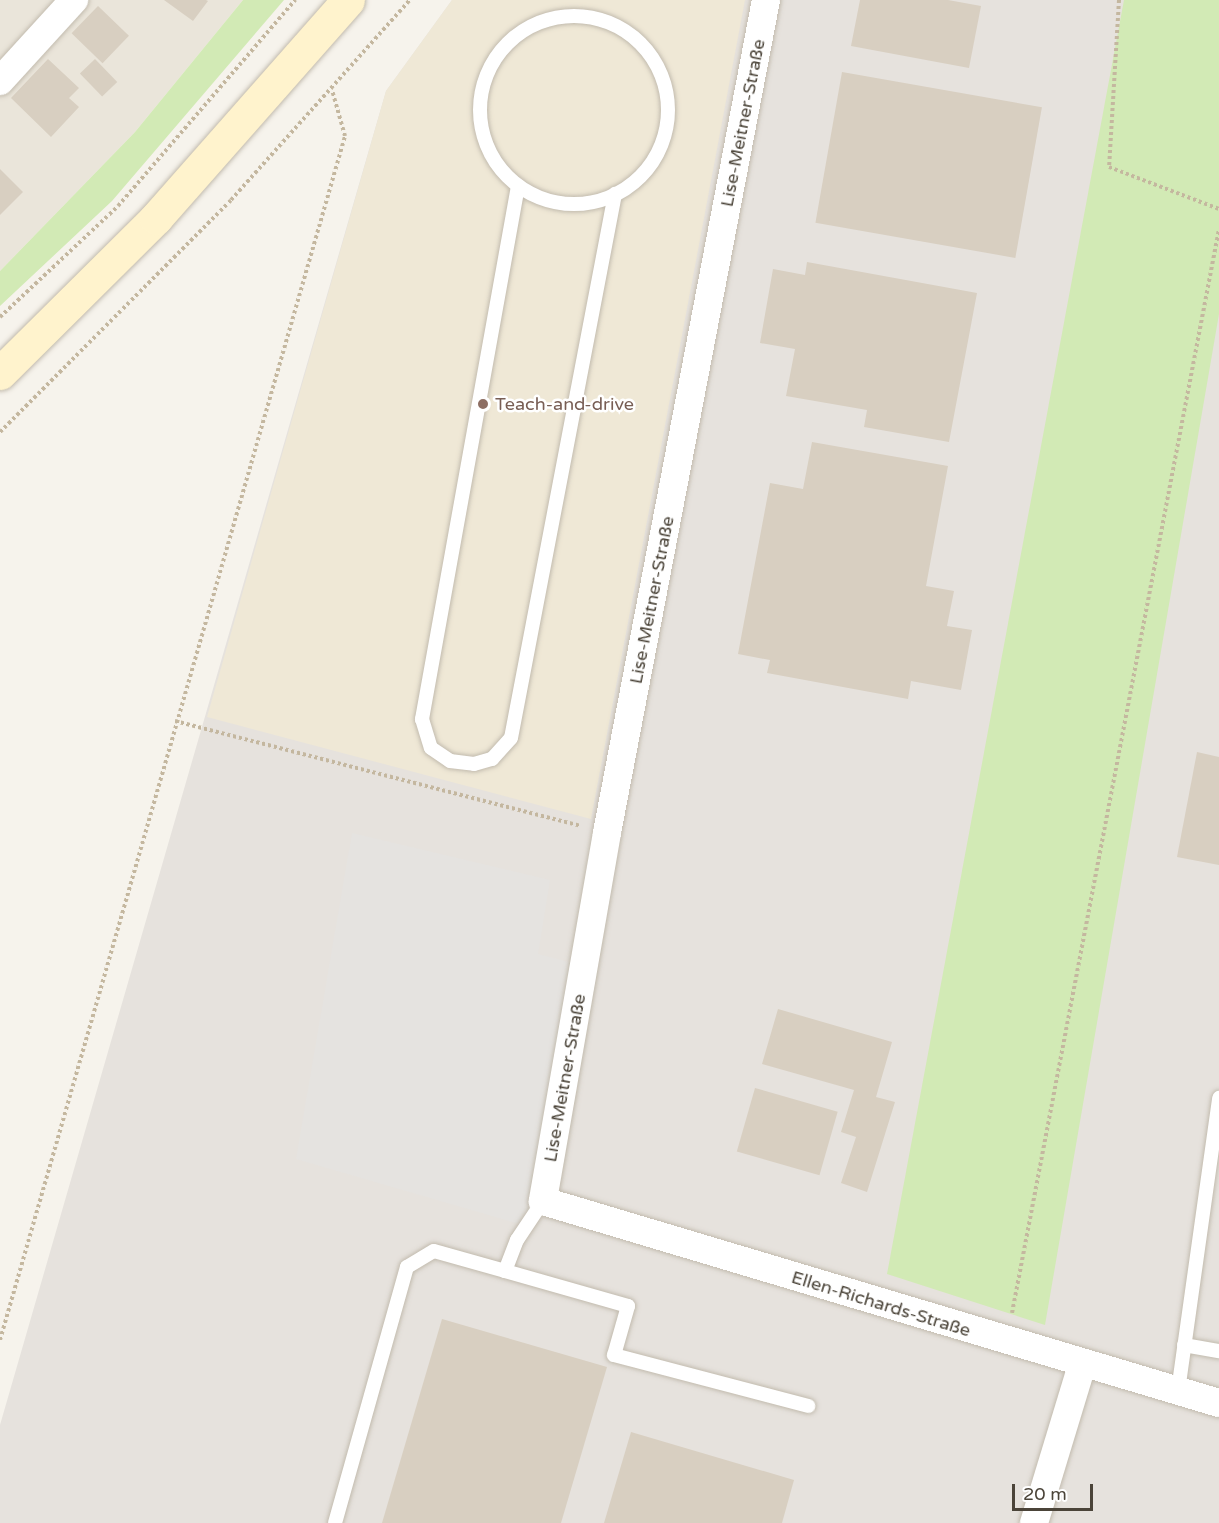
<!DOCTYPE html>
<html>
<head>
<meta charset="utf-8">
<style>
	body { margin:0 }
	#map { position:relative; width:1219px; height:1523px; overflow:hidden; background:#f6f3ec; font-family:"Varela Round",sans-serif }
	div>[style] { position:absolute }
	.residential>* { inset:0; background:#eae5da }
	.industrial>* { inset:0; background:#e6e2dd }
	.education>* { inset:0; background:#efe8d6 }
	.green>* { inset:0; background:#d2eab5 }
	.parking>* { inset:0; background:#e5e3e0 }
	.building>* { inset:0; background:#d8cfc1; transform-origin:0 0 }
	.path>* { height:4px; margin-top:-2px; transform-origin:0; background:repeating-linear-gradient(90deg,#c4b79f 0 3px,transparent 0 6px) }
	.roads { filter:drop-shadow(0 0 2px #c2bbae) drop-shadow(0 0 2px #c2bbae) }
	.lane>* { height:14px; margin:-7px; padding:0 7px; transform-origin:7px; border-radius:7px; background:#fff }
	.lane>.ring { margin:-7px; padding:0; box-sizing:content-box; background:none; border:14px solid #fff; border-radius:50% }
	.street>* { height:28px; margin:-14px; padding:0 14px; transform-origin:14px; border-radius:14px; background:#fff }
	.secondary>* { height:33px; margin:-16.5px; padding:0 16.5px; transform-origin:16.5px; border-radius:16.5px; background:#fff3cd }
	.dots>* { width:16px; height:16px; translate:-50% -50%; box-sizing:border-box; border:3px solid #fff; border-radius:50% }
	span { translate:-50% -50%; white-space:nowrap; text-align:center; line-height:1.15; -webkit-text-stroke:5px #fff; paint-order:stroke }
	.street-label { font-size:18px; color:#4b4439 }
	.education-label { font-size:18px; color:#785e54 }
	.left { translate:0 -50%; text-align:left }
	.scale { position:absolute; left:1012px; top:1484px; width:81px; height:27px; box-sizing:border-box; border:3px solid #4b4439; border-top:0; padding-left:8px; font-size:18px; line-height:21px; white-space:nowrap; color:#4b4439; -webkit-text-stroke:4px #fff; paint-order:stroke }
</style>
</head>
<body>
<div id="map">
	<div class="residential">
		<i style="clip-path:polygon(0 0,243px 0,135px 132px,0 271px)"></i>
	</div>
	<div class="industrial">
		<i style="clip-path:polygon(452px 0,1219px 0,1219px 1523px,0 1523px,0 1425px,386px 91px)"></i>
	</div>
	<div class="education">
		<i style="clip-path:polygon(452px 0,745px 0,591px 819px,207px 717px,386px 91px)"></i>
	</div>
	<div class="green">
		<i style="clip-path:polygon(243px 0,284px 0,112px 201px,0 306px,0 271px,135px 132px)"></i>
		<i style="clip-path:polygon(1124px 0,1219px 0,1219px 314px,1045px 1325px,887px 1274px)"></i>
	</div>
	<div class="parking">
		<i style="clip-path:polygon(352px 833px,550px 880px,538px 954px,584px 966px,533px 1228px,296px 1159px)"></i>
	</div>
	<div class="building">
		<i style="clip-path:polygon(164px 0,206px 0,208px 1px,193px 21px)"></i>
		<i style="clip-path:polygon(860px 0,948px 0,981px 6px,969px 68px,851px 46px)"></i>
		<i style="left:98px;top:6px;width:43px;height:38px;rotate:44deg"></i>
		<i style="clip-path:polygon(48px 59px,79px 88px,69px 98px,79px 107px,51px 137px,11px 98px)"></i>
		<i style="left:95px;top:59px;width:32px;height:21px;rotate:46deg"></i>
		<i style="left:842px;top:72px;width:203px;height:153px;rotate:10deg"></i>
		<i style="clip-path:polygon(0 169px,23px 192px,0 215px)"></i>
		<i style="clip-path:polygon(807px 262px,977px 293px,949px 442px,864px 427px,867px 410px,786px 396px,795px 349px,760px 343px,773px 269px,805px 275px)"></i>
		<i style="clip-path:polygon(812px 442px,948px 466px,926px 586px,954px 591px,947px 626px,972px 630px,961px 690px,911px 681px,908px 699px,767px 673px,770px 660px,738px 654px,770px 483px,803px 489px)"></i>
		<i style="clip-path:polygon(1197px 752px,1219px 757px,1219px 865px,1177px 857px)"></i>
		<i style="clip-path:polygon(778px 1009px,892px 1042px,876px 1097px,895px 1102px,867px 1192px,841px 1183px,856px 1137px,841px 1132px,854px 1090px,762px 1064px)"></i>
		<i style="left:755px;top:1088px;width:86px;height:66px;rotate:16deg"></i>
		<i style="clip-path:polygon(442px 1319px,607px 1367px,561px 1523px,382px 1523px)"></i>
		<i style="clip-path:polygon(631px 1432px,794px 1480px,782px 1523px,604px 1523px)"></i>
	</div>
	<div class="path">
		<i style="left:1119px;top:0;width:167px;rotate:93.4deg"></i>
		<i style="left:1109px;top:167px;width:118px;rotate:20.9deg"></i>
		<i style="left:0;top:317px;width:162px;rotate:-43.2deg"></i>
		<i style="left:118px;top:206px;width:272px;rotate:-49.3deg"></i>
		<i style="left:0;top:432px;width:327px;rotate:-45.1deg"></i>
		<i style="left:231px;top:200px;width:268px;rotate:-48.2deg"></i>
		<i style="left:175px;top:721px;width:419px;rotate:14.5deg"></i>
		<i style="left:1012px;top:1313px;width:1104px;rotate:-79.19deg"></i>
		<i style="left:0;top:1340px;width:1252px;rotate:-74.01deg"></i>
		<i style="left:345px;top:136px;width:48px;rotate:-105.8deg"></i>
	</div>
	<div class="roads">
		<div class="lane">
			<i class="ring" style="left:480px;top:16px;width:174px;height:174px"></i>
			<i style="left:518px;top:186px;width:542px;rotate:100.21deg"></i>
			<i style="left:422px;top:719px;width:30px;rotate:73deg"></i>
			<i style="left:431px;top:748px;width:23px;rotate:34deg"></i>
			<i style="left:450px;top:761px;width:24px;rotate:7deg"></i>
			<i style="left:474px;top:764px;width:19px;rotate:-16deg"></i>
			<i style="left:492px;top:759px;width:28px;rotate:-48deg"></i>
			<i style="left:511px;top:738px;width:554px;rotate:-79.18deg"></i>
			<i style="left:505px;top:1271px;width:128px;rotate:15.9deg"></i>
			<i style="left:628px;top:1306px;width:51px;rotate:105.9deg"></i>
			<i style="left:614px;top:1355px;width:201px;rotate:14.7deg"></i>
			<i style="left:1184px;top:1345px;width:36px;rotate:10deg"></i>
			<i style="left:1178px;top:1391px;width:296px;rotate:-82deg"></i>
			<i style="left:335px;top:1523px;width:266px;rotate:-74.3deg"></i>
			<i style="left:407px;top:1267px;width:31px;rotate:-31deg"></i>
			<i style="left:434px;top:1251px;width:74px;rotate:15.7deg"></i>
			<i style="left:505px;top:1271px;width:33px;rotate:-69deg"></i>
			<i style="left:517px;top:1240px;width:47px;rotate:-56.3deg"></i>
		</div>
		<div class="street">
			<i style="left:766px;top:0;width:848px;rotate:100.81deg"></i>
			<i style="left:607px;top:833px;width:374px;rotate:99.9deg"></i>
			<i style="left:543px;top:1201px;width:706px;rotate:16.64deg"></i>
			<i style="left:0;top:81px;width:110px;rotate:-47.6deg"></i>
			<i style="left:1034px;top:1523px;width:165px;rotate:-73.1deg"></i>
		</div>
		<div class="secondary">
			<i style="left:0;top:373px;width:220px;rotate:-44.8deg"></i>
			<i style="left:156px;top:218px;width:290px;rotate:-48.6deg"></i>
		</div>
	</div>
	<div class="dots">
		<i style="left:483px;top:404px;background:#8d6e63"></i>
	</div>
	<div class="street-label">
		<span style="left:743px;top:123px;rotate:-79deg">Lise-Meitner-Straße</span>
		<span style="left:652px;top:600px;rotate:-79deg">Lise-Meitner-Straße</span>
		<span style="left:565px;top:1078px;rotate:-80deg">Lise-Meitner-Straße</span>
		<span style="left:881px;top:1304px;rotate:17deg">Ellen-Richards-Straße</span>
	</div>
	<div class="education-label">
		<span class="left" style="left:495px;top:404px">Teach-and-drive</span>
	</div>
	<div class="scale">20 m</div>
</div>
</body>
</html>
